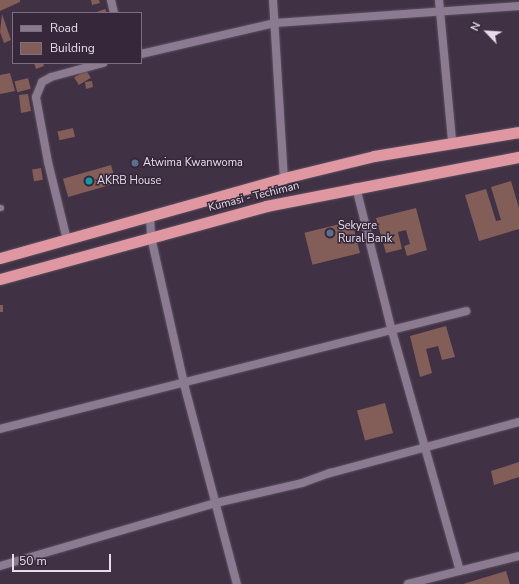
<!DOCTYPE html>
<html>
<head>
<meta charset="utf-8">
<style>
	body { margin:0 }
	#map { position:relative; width:519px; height:584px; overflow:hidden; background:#403244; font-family:"Nunito Sans",sans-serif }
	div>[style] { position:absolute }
	.building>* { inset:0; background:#835d58; transform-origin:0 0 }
	.roads { filter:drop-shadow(0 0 1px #5c5060) drop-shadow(0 0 1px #5c5060) }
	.service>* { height:6px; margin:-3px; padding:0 3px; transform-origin:3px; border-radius:3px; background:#8b7a90 }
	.minor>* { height:8px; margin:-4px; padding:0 4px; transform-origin:4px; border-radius:4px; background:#8b7a90 }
	.trunk>* { height:11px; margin:-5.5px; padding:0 5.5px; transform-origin:5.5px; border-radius:5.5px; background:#df98a2 }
	.dots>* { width:11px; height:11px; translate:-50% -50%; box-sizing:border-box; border:2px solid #36283a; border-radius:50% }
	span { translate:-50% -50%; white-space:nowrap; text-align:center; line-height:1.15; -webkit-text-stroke:3px #36283a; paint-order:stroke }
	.poi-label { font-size:11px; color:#e6dde9 }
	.left { translate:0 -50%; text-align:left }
	.street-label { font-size:11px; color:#e6dde9 }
	.legend { position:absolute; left:12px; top:12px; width:130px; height:52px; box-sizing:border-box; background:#36283a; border:1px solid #7c7080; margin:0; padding:5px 7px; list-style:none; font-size:12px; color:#e6dde9 }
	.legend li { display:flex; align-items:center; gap:8px; height:20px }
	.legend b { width:20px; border:1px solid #7c7080 }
	.north { position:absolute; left:467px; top:12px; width:40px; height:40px; -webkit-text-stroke:3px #36283a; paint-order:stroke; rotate:295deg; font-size:11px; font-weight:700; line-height:16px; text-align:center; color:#e6dde9 }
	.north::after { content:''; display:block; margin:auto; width:14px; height:18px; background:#e6dde9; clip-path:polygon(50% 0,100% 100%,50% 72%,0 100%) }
	.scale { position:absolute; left:12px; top:554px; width:99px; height:18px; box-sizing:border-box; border:2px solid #e6dde9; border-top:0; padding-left:5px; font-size:12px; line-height:14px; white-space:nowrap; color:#e6dde9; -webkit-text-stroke:3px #36283a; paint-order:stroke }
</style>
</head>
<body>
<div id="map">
	<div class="building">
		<i style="clip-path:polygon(0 0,20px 0,20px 2px,0 11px)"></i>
		<i style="clip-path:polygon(91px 0,99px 0,100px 3px,92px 5px)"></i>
		<i style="clip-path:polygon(105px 9px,107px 13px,94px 13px)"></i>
		<i style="clip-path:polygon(2px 14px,11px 40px,4px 43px,0 32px)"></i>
		<i style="clip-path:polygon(34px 63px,43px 63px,44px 66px,36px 69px)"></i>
		<i style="left:86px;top:70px;width:9px;height:14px;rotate:58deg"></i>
		<i style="clip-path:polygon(10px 73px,15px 91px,0 94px,0 75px)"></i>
		<i style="left:28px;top:78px;width:11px;height:14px;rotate:75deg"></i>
		<i style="clip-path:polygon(92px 81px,93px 87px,86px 89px,85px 82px)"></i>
		<i style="clip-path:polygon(28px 94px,31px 111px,21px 113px,19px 95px)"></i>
		<i style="left:73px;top:128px;width:9px;height:16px;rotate:77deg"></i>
		<i style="left:111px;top:165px;width:19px;height:50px;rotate:74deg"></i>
		<i style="left:41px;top:168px;width:12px;height:9px;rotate:81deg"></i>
		<i style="clip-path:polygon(511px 181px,519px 208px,519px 229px,479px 241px,465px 195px,486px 189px,496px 221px,501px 220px,491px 187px)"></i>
		<i style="clip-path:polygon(416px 208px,427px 250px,407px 256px,404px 246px,410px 244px,406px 230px,398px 232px,402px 249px,386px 253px,376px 218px)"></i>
		<i style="left:352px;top:221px;width:33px;height:49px;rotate:76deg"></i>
		<i style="left:0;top:305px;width:3px;height:7px"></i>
		<i style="clip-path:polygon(446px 326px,455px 357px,442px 360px,438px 346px,426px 349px,432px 373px,420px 377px,410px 336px)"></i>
		<i style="left:385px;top:403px;width:31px;height:29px;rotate:75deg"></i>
		<i style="clip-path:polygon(519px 462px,519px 477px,494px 485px,491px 471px)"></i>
		<i style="clip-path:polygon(506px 571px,510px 584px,463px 584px)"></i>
	</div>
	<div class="roads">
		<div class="service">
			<i style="left:0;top:208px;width:1px"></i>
		</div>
		<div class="minor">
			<i style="left:111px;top:0;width:13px;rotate:77deg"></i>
			<i style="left:273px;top:0;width:178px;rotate:86.5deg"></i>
			<i style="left:439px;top:0;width:142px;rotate:84.7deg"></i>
			<i style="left:141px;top:54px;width:138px;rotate:-13deg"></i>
			<i style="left:275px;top:23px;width:245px;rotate:-4deg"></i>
			<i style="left:356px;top:187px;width:148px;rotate:76deg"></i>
			<i style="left:392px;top:331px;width:249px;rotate:74.2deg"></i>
			<i style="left:150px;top:216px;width:21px;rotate:87deg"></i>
			<i style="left:151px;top:237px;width:151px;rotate:77.3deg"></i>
			<i style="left:184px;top:384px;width:207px;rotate:75.2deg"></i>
			<i style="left:67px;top:240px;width:80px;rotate:-103.7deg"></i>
			<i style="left:48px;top:162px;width:66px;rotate:-100.5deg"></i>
			<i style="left:36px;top:97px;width:16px;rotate:-68deg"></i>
			<i style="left:42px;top:82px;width:10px;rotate:-29deg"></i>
			<i style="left:51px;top:77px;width:54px;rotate:-15.1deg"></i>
			<i style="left:0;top:429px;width:481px;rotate:-14.2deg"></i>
			<i style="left:0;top:566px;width:225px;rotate:-16.3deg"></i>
			<i style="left:216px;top:503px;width:88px;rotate:-13.1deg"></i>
			<i style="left:302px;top:483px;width:30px;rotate:-20deg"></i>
			<i style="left:330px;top:473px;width:196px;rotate:-15.1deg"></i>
			<i style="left:408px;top:584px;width:114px;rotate:-14.2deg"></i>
		</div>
		<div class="trunk">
			<i style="left:0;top:258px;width:295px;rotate:-15.7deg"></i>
			<i style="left:284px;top:178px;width:93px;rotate:-13.7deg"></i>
			<i style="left:374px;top:156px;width:147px;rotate:-9.4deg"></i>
			<i style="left:0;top:279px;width:276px;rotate:-15.3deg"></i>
			<i style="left:266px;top:206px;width:258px;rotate:-11deg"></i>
		</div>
	</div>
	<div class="dots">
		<i style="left:135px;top:163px;background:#5c6f8a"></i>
		<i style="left:89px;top:181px;background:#0f9aa8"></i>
		<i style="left:330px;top:233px;background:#5c6f8a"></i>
	</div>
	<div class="poi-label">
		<span class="left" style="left:143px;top:163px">Atwima Kwanwoma</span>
		<span class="left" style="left:97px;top:181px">AKRB House</span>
		<span class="left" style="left:338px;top:233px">Sekyere<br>Rural Bank</span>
	</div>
	<div class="street-label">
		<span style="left:254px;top:197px;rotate:-14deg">Kumasi - Techiman</span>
	</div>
	<ul class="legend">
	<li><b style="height:5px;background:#8b7a90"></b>Road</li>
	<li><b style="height:11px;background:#835d58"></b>Building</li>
	</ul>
	<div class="north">N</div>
	<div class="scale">50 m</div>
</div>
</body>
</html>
